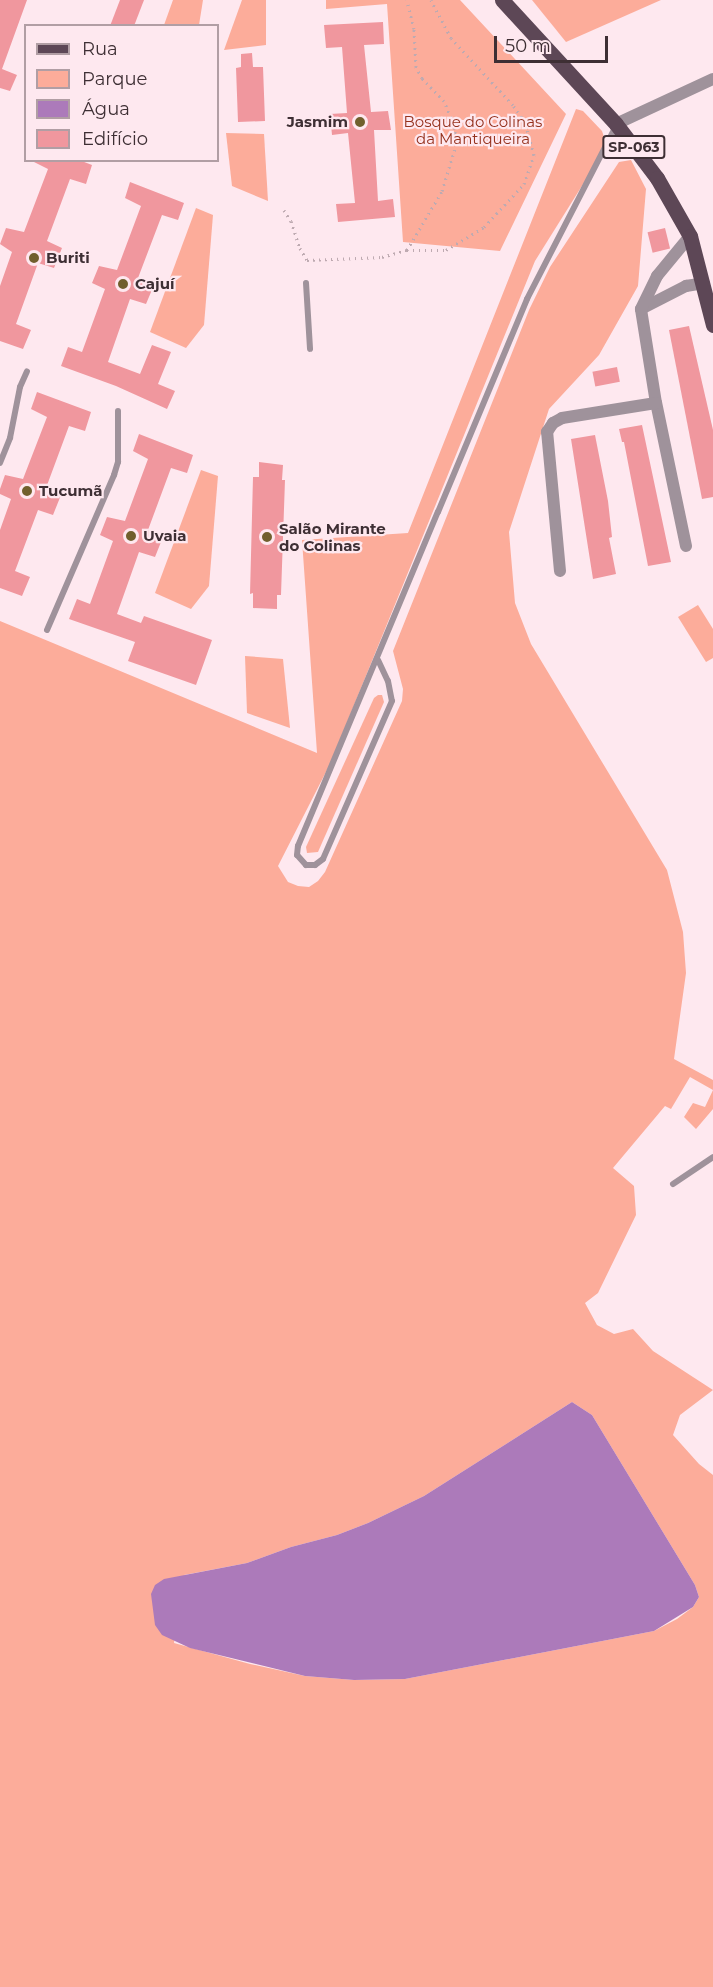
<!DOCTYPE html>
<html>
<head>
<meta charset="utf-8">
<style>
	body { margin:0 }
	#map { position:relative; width:713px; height:1987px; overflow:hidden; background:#fee8ef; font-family:Montserrat,sans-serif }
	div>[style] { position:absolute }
	.green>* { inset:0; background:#fcac9a }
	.water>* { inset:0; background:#ac7aba }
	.building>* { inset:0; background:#f0979e; transform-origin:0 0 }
	.path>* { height:3px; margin-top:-1.5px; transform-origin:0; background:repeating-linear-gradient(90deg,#beaab1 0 1.5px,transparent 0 6px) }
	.service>* { height:6px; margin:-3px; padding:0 3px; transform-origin:3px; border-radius:3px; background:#9f929b }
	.minor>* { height:12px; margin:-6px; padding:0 6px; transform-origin:6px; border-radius:6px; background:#9f929b }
	.primary>* { height:15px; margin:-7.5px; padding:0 7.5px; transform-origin:7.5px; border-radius:7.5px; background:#5d4756 }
	.dots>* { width:16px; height:16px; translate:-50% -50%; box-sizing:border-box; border:3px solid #fee8ef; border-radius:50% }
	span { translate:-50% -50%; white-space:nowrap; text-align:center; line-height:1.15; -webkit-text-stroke:4.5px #fee8ef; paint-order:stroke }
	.shield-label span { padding:2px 4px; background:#fee8ef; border:2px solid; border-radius:4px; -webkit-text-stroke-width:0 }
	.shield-label { font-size:14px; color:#3e2f34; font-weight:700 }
	.park-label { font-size:15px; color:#95311d }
	.poi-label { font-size:15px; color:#3e2f34; font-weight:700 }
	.right { translate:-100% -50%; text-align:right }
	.left { translate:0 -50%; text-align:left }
	.legend { position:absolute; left:24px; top:24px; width:195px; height:138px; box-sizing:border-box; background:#fee8ef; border:2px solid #b19ea4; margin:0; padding:8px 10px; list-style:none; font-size:18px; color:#3e2f34 }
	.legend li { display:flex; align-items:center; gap:12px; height:30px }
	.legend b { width:30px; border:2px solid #b19ea4 }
	.scale { position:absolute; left:494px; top:36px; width:114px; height:27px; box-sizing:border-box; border:3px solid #3e2f34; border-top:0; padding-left:8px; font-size:18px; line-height:21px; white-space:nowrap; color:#3e2f34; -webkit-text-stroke:4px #fee8ef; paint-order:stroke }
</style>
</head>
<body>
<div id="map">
	<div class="green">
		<i style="clip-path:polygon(173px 0,203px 0,199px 25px,164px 25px)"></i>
		<i style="clip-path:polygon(242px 0,266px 0,266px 45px,224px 50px)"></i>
		<i style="clip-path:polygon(326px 0,460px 0,566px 114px,500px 251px,403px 242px,387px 4px,326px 9px)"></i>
		<i style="clip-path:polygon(532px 0,661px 0,566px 42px)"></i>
		<i style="clip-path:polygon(evenodd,576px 109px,583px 111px,602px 131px,605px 140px,605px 149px,535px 261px,330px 764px,278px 866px,288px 882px,298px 886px,309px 887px,318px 881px,325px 872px,402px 701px,403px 689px,393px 651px,529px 310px,550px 267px,619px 162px,631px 160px,646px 189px,638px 286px,599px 355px,549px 409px,509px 532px,515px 603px,531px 644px,667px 870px,683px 932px,686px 973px,674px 1059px,713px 1080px,713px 1109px,696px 1129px,684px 1117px,693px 1103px,705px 1107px,713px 1090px,690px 1077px,671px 1109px,665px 1106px,613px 1168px,634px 1186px,636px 1215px,598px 1293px,585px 1303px,597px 1325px,614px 1334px,633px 1329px,653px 1351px,713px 1390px,680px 1415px,673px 1435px,699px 1464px,713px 1475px,713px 1987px,0 1987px,0 621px,317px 753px,302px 540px,408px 533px,576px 109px,572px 1402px,592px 1415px,695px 1585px,699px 1597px,693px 1607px,677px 1619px,654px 1631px,405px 1679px,354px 1680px,305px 1676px,250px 1664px,174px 1643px,184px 1575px,247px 1563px,291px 1547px,337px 1535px,368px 1523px,424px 1496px,572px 1402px)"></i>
		<i style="clip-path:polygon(226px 133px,264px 134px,268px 201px,232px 186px)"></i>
		<i style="clip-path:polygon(196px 208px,213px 215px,204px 325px,186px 348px,150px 332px)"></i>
		<i style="clip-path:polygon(201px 470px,218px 476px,209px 586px,191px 609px,155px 593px)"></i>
		<i style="clip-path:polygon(698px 605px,713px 629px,713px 658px,706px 662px,678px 617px)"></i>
		<i style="clip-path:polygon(245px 656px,283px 659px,290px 728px,247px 713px)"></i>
		<i style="clip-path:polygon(378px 695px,382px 695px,384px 702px,318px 852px,307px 853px,306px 847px,374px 698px)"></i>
	</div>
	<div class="water">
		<i style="clip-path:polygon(572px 1402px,592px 1415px,695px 1585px,699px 1597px,693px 1607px,654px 1631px,405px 1679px,354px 1680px,305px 1676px,190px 1648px,162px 1635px,155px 1625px,151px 1594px,155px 1585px,164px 1579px,247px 1563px,291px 1547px,337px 1535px,368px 1523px,424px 1496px)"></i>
	</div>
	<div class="building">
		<i style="clip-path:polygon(0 0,27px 0,2px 69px,17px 75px,10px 91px,0 88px)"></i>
		<i style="clip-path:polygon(120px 0,144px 0,134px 26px,110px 26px)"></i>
		<i style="clip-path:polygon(383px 22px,384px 44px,364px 45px,371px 112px,388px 111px,391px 130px,374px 130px,378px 201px,393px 199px,395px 217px,338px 222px,336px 204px,355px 203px,348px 133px,332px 135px,330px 114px,347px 113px,342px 47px,326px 48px,324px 25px)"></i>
		<i style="clip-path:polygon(252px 53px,253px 67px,263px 67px,265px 121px,238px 122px,236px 68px,241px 67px,241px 54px)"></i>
		<i style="clip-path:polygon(30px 160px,79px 160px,92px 165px,86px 184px,70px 179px,47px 241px,62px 248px,54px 268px,38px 263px,16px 324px,31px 330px,23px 349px,0 341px,0 286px,12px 252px,0 244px,6px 228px,24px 232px,48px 169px)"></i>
		<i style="clip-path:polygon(130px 182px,184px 203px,178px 220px,162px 215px,138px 278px,154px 285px,146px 304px,130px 299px,108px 362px,140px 374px,152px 345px,171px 352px,158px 384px,175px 391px,167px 409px,116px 386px,61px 366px,68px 347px,82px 352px,105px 289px,92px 283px,99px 266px,117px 270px,141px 206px,125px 198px)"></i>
		<i style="left:665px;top:228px;width:21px;height:18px;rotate:76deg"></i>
		<i style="clip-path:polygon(689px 326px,713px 430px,713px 497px,702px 499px,669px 330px)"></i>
		<i style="left:617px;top:367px;width:15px;height:25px;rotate:79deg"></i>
		<i style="clip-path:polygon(37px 392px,91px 412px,85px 431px,69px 426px,46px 488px,61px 495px,53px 515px,38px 510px,15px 571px,30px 577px,22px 596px,0 588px,0 530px,11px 499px,0 494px,0 489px,5px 475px,23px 479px,47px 417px,31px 409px)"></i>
		<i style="clip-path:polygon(642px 425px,671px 562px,648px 566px,624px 442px,622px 442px,619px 429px)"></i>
		<i style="clip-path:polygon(139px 434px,193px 455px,187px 473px,171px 468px,148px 530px,163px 537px,155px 557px,139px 552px,117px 614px,141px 623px,144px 616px,212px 640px,196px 685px,128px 661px,135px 642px,69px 619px,77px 599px,90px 604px,113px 541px,100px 535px,107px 517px,125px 521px,148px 459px,133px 451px)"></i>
		<i style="clip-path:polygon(595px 435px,608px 501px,612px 537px,609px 538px,616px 574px,593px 579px,571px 439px)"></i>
		<i style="clip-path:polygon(259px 462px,283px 465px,282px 480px,285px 480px,281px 595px,277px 595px,277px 609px,253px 608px,253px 593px,250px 594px,253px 477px,259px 477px)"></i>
	</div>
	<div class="path">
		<i style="left:284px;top:210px;width:13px;rotate:58deg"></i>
		<i style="left:291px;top:221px;width:28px;rotate:72deg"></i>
		<i style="left:300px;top:248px;width:14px;rotate:60deg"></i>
		<i style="left:307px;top:260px;width:75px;rotate:-2.3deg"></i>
		<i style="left:382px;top:257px;width:26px;rotate:-16deg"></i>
		<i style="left:407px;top:250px;width:39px"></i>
		<i style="left:446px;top:250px;width:44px;rotate:-31.2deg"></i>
		<i style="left:484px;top:227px;width:59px;rotate:-47.1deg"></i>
		<i style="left:524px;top:184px;width:31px;rotate:-71deg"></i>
		<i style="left:534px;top:155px;width:34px;rotate:-105deg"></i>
		<i style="left:525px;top:122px;width:21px;rotate:-125deg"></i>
		<i style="left:513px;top:105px;width:91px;rotate:-132.8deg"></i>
		<i style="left:451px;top:38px;width:43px;rotate:-117.8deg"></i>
		<i style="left:407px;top:250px;width:69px;rotate:-59.3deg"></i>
		<i style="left:442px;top:191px;width:48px;rotate:-73.1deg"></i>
		<i style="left:456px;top:145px;width:16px;rotate:-94deg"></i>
		<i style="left:455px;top:129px;width:30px;rotate:-111deg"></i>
		<i style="left:444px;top:101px;width:32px;rotate:-134deg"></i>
		<i style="left:422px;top:78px;width:13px;rotate:-119deg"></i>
		<i style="left:416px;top:67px;width:38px;rotate:-93deg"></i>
		<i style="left:414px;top:29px;width:30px;rotate:-104deg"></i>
	</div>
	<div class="service">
		<i style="left:306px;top:283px;width:66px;rotate:86.5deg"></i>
		<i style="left:0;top:463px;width:27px;rotate:-68deg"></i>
		<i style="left:10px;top:438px;width:52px;rotate:-78.9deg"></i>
		<i style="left:20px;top:387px;width:17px;rotate:-66deg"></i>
		<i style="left:47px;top:630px;width:169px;rotate:-66.6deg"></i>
		<i style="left:114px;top:475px;width:14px;rotate:-73deg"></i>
		<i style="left:118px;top:462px;width:51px;rotate:-90deg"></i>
		<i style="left:378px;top:660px;width:23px;rotate:65deg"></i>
		<i style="left:388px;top:681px;width:20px;rotate:79deg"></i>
		<i style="left:392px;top:701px;width:172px;rotate:113.6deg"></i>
		<i style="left:323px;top:859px;width:10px;rotate:143deg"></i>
		<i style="left:315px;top:865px;width:9px;rotate:180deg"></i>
		<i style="left:306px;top:865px;width:13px;rotate:-132deg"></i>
		<i style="left:297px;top:855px;width:9px;rotate:-84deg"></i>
		<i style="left:298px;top:846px;width:362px;rotate:-67.3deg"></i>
		<i style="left:438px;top:512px;width:231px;rotate:-67.3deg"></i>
		<i style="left:527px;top:299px;width:195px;rotate:-62.8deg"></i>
		<i style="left:673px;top:1184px;width:48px;rotate:-34deg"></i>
	</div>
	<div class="minor">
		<i style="left:616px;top:124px;width:107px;rotate:-24.9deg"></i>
		<i style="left:641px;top:309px;width:51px;rotate:-27.1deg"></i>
		<i style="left:686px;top:286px;width:18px;rotate:-9deg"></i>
		<i style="left:686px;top:546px;width:146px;rotate:-101.8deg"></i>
		<i style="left:656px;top:403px;width:95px;rotate:-99.1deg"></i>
		<i style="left:641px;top:309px;width:37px;rotate:-64deg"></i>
		<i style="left:657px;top:276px;width:52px;rotate:-50.5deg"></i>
		<i style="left:560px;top:571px;width:140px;rotate:-95.3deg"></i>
		<i style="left:547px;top:432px;width:11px;rotate:-56deg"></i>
		<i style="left:553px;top:423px;width:10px;rotate:-29deg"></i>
		<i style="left:562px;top:418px;width:95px;rotate:-9.1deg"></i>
	</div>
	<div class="primary">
		<i style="left:502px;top:0;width:168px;rotate:47.4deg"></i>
		<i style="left:616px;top:124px;width:68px;rotate:52.8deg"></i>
		<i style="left:657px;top:178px;width:67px;rotate:60.4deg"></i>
		<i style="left:690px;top:236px;width:92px;rotate:75.5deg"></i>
	</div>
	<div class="dots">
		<i style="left:360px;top:122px;background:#715f2d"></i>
		<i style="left:34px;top:258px;background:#715f2d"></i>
		<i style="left:123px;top:284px;background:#715f2d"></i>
		<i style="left:27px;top:491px;background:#715f2d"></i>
		<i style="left:131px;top:536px;background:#715f2d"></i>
		<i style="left:267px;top:537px;background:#715f2d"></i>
	</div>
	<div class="shield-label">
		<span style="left:634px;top:147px">SP-063</span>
	</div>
	<div class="park-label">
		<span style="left:473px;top:130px">Bosque do Colinas<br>da Mantiqueira</span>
	</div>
	<div class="poi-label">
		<span class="right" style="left:348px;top:122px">Jasmim</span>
		<span class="left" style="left:46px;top:258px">Buriti</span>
		<span class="left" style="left:135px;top:284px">Cajuí</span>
		<span class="left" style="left:39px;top:491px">Tucumã</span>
		<span class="left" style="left:279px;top:537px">Salão Mirante<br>do Colinas</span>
		<span class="left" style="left:143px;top:536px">Uvaia</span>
	</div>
	<ul class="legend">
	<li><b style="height:8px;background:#5d4756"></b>Rua</li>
	<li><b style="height:16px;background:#fcac9a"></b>Parque</li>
	<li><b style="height:16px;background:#ac7aba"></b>Água</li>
	<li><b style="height:16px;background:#f0979e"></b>Edifício</li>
	</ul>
	<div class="scale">50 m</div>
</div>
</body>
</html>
